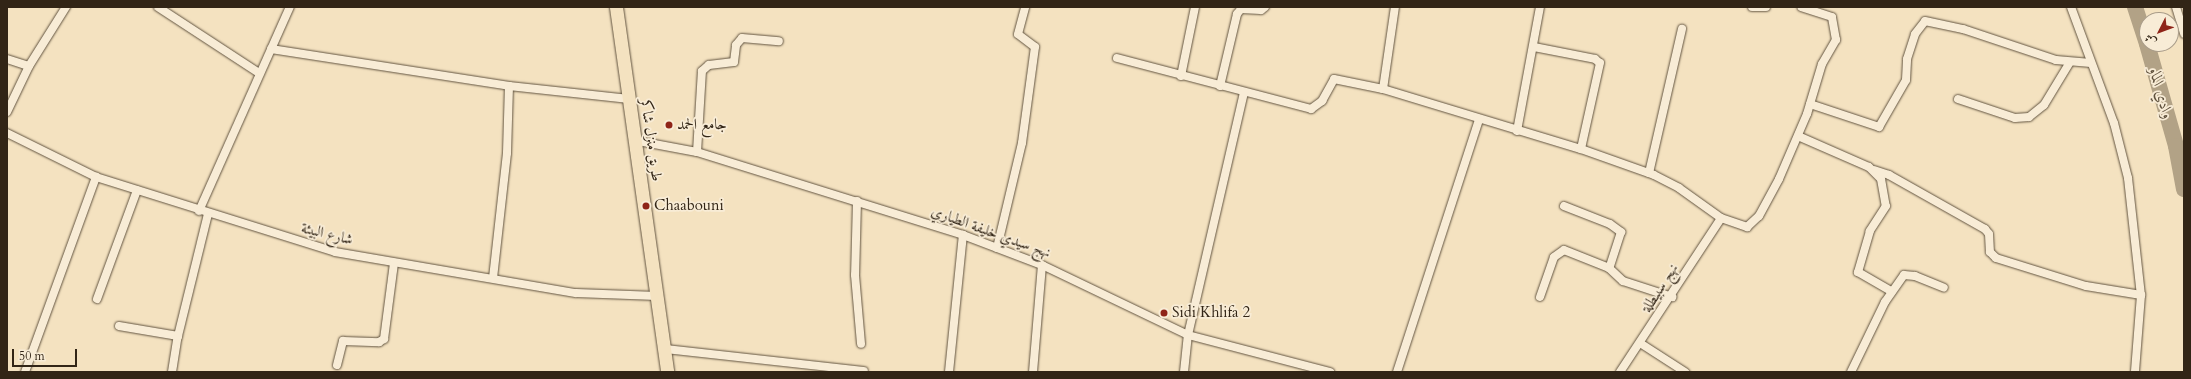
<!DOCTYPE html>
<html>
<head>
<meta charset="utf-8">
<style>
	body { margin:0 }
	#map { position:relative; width:2191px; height:379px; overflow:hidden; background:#f4e2c0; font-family:Cardo,Amiri,serif }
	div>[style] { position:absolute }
	.river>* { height:16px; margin:-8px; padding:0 8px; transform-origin:8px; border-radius:8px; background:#b2a286 }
	.roads { filter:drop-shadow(0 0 1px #625440) drop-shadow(0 0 1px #625440) }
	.street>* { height:8px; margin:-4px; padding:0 4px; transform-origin:4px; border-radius:4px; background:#f8ecd6 }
	.primary>* { height:13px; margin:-6.5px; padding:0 6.5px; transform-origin:6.5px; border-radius:6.5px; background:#f4e2c0 }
	.dots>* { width:11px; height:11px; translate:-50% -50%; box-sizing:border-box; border:2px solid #f8ecd6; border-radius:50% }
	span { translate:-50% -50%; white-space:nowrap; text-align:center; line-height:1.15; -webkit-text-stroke:3.5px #f8ecd6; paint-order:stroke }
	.poi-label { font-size:15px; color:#322516 }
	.left { translate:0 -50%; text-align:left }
	.street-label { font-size:15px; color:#322516 }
	.water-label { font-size:16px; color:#5f513d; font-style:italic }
	.frame { position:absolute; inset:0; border:8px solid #322516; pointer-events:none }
	.north { position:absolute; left:2139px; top:12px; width:40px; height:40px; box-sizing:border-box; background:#f8ecd6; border:1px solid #a99c89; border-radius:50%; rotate:228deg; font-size:11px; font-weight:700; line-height:16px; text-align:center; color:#322516 }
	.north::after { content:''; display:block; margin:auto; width:14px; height:18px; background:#8f2418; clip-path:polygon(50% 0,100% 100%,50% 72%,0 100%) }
	.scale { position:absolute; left:12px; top:349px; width:65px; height:18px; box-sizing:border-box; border:2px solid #322516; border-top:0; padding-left:5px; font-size:12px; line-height:14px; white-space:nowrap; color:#322516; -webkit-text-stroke:3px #f8ecd6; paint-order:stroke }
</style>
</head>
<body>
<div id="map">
	<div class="river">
		<i style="left:2135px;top:7px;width:38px;rotate:72deg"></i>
		<i style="left:2147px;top:44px;width:106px;rotate:74.1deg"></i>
		<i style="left:2176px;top:146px;width:44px;rotate:79.5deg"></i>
	</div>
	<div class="roads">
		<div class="street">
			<i style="left:158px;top:7px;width:121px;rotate:33.2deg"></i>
			<i style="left:1752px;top:7px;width:14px"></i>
			<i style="left:2071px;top:7px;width:124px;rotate:69.7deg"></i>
			<i style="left:2114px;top:123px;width:57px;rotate:75.7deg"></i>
			<i style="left:2128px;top:178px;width:118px;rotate:83.7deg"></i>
			<i style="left:2141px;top:295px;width:77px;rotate:94.5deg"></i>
			<i style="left:2176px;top:7px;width:28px;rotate:73deg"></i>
			<i style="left:1534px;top:47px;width:62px;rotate:11.1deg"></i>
			<i style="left:1595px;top:59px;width:6px;rotate:39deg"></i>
			<i style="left:1600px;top:63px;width:88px;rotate:102.5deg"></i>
			<i style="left:271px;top:49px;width:241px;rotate:8.8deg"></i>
			<i style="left:509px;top:86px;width:121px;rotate:6.2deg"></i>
			<i style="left:1117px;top:58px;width:201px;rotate:14.7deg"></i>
			<i style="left:1311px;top:109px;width:14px;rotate:-36deg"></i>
			<i style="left:1322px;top:101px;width:25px;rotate:-61deg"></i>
			<i style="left:1334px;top:79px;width:50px;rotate:11.5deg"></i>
			<i style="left:1383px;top:89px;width:207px;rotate:16.9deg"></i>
			<i style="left:1581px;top:149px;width:77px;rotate:19.6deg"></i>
			<i style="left:1654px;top:175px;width:28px;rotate:27deg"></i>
			<i style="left:1679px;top:188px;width:52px;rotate:35.5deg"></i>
			<i style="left:1721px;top:218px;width:28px;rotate:19deg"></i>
			<i style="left:1747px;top:227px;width:16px;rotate:-43deg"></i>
			<i style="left:1759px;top:216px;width:42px;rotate:-61.6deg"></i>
			<i style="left:1779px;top:179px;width:71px;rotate:-66.7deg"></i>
			<i style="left:1807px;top:114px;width:52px;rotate:-73.3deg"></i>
			<i style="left:1822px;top:64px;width:28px;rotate:-60deg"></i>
			<i style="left:1836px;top:40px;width:23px;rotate:-100deg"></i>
			<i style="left:1832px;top:17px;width:32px;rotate:-162deg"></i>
			<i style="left:7px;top:59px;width:23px;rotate:18deg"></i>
			<i style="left:1181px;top:76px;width:70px;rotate:-78.5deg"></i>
			<i style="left:1220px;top:86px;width:74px;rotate:-76.7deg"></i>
			<i style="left:1237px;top:14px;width:6px;rotate:-51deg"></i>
			<i style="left:1241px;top:9px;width:20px;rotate:3deg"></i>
			<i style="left:1261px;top:10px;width:5px;rotate:-37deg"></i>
			<i style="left:1383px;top:89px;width:83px;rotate:-81.7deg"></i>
			<i style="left:1958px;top:99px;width:60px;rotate:18.4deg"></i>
			<i style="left:2015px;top:118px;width:14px;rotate:-4deg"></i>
			<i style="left:2029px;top:117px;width:19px;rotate:-39deg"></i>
			<i style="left:2044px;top:105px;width:50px;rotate:-58.8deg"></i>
			<i style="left:1810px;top:104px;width:73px;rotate:18.4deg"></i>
			<i style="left:1879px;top:127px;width:54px;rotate:-60.1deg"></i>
			<i style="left:1906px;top:80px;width:21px;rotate:-87deg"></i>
			<i style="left:1907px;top:59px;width:26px;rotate:-72deg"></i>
			<i style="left:1915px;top:34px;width:16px;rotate:-52deg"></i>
			<i style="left:1925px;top:21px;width:39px;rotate:12deg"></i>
			<i style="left:1963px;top:29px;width:98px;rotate:18.4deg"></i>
			<i style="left:2056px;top:60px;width:35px;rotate:5deg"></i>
			<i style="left:7px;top:112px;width:51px;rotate:-64.4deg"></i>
			<i style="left:29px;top:66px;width:70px;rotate:-57.9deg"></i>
			<i style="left:1517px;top:131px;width:126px;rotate:-79.5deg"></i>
			<i style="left:7px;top:133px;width:99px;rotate:26.3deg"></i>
			<i style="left:96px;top:177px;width:250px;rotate:17.4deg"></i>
			<i style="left:335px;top:252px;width:244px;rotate:9.7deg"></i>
			<i style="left:576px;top:293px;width:81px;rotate:2.1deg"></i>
			<i style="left:1798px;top:136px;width:77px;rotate:23.6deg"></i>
			<i style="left:1869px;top:167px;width:17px;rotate:45deg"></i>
			<i style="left:1881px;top:179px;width:27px;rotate:80deg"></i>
			<i style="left:1886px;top:206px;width:30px;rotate:123deg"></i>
			<i style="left:1870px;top:231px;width:43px;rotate:106.3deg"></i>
			<i style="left:1858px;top:272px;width:39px;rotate:30deg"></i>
			<i style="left:633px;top:140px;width:65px;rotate:10.6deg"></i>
			<i style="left:697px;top:152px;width:279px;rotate:17.3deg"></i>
			<i style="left:963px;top:235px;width:85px;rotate:20.8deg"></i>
			<i style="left:1042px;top:265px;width:162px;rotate:25.6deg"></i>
			<i style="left:1188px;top:335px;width:147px;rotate:14.6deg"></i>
			<i style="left:697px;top:152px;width:81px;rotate:-86.5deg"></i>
			<i style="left:702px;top:71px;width:9px;rotate:-41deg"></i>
			<i style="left:709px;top:65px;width:25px;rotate:-7deg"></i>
			<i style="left:734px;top:62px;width:17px;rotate:-83deg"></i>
			<i style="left:736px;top:45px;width:9px;rotate:-49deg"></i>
			<i style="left:742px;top:38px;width:37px;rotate:5deg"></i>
			<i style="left:1874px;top:170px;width:16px;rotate:18deg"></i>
			<i style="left:1889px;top:175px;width:110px;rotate:29.4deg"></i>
			<i style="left:1985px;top:229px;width:6px;rotate:51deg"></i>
			<i style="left:1989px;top:234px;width:18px;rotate:87deg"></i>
			<i style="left:1990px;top:252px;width:8px;rotate:45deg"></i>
			<i style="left:1996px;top:258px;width:94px;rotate:17.3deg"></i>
			<i style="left:2086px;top:286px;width:56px;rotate:9.3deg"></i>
			<i style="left:1649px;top:173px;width:148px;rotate:-77.1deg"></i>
			<i style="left:857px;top:201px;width:74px;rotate:91.5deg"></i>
			<i style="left:855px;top:275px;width:69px;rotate:85deg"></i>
			<i style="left:1564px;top:206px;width:49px;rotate:21.4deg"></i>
			<i style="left:1610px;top:224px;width:14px;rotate:36deg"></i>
			<i style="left:1621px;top:232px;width:38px;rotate:108deg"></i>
			<i style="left:199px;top:211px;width:223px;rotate:-66deg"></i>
			<i style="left:997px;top:248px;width:108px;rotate:-76.6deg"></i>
			<i style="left:1022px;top:143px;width:97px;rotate:-82.3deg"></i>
			<i style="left:1035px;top:47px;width:21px;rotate:-143deg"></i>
			<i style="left:1018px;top:34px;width:28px;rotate:-75deg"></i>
			<i style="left:493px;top:278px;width:126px;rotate:-83.6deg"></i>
			<i style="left:507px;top:153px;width:67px;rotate:-88.3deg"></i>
			<i style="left:1540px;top:297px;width:42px;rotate:-70.7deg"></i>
			<i style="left:1554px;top:257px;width:12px;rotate:-35deg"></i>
			<i style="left:1564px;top:250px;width:48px;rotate:21.8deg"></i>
			<i style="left:1609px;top:268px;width:19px;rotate:43deg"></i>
			<i style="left:1623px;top:281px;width:52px;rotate:18.1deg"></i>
			<i style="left:97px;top:299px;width:116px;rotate:-69.8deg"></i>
			<i style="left:119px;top:326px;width:60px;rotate:9.6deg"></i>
			<i style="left:1640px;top:343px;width:54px;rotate:32.8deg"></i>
			<i style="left:665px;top:349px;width:200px;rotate:6.3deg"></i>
			<i style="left:337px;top:365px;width:25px;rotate:-76deg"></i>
			<i style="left:343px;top:341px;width:36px;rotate:2deg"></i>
			<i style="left:379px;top:342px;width:6px;rotate:-31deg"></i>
			<i style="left:384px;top:339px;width:77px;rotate:-82.5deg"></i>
			<i style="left:25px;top:372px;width:208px;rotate:-70deg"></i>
			<i style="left:172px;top:372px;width:36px;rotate:-81deg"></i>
			<i style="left:178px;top:336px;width:126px;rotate:-76.2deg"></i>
			<i style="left:949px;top:372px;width:138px;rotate:-84.2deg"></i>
			<i style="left:1033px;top:372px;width:107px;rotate:-85.2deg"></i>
			<i style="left:1184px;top:372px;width:37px;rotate:-84deg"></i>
			<i style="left:1188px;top:335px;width:248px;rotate:-77deg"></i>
			<i style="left:1397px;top:372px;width:266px;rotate:-72deg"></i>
			<i style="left:1620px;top:372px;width:184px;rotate:-56.7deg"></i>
			<i style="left:1851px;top:372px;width:78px;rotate:-64.1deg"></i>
			<i style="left:1885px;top:302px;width:33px;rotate:-55deg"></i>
			<i style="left:1904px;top:275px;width:11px;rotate:5deg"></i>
			<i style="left:1915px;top:276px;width:31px;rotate:22deg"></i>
		</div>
		<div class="primary">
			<i style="left:616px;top:7px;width:369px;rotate:82deg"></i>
		</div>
	</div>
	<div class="dots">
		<i style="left:669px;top:125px;background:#8f2418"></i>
		<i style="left:646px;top:206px;background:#8f2418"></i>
		<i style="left:1164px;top:313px;background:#8f2418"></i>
	</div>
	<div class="poi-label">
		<span class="left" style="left:677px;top:125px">جامع الحمد</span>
		<span class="left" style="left:654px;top:206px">Chaabouni</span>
		<span class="left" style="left:1172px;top:313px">Sidi Khlifa 2</span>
	</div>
	<div class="street-label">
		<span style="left:651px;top:140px;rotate:82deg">طريق منزل شاكر</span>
		<span style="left:991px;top:232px;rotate:20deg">نهج سيدي خليفة الطياري</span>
		<span style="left:327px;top:234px;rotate:14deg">شارع البيئة</span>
		<span style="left:1660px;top:288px;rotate:-57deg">نهج سبيطلة</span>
	</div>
	<div class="water-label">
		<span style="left:2161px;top:93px;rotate:74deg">وادي الماو</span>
	</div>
	<div class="frame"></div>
	<div class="north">ش</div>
	<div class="scale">50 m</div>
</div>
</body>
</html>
